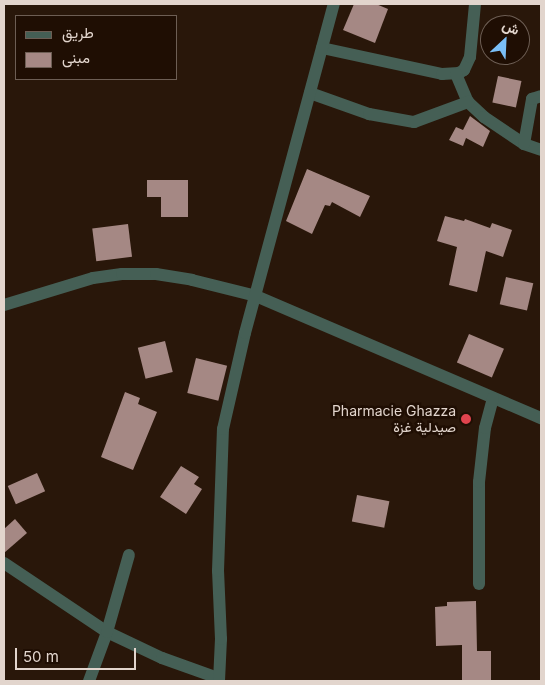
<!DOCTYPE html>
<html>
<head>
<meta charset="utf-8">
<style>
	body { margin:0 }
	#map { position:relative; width:545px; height:685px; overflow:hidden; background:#29170a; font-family:Inter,Vazirmatn,sans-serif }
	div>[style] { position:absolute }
	.building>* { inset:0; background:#a58884; transform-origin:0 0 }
	.minor>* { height:12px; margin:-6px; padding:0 6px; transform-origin:6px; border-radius:6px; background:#455f55 }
	.dots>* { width:14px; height:14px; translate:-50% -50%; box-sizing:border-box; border:2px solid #1f0e03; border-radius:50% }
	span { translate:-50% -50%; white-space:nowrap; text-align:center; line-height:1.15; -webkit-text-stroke:5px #1f0e03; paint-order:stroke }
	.poi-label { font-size:14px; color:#e2d5cd }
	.right { translate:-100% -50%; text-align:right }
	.frame { position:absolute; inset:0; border:5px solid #e2d5cd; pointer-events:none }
	.legend { position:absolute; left:15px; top:15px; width:162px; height:65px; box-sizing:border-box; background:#1f0e03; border:1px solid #6d5e54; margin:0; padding:6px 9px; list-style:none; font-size:15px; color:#e2d5cd }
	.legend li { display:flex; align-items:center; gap:10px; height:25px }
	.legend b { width:25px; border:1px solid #6d5e54 }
	.north { position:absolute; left:480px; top:15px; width:50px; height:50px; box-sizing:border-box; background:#1f0e03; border:1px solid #6d5e54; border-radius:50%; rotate:25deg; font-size:14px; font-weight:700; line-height:20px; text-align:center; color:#e2d5cd }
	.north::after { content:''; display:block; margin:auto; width:18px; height:22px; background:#7abff8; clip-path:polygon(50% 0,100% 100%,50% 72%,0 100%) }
	.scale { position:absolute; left:15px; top:648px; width:121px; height:22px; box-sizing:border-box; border:2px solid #e2d5cd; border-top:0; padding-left:6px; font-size:15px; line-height:18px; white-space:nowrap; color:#e2d5cd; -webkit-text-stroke:4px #1f0e03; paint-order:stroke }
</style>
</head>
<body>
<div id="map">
	<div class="building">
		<i style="clip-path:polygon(354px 4px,376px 4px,388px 9px,375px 43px,343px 30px)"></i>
		<i style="left:498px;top:76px;width:24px;height:27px;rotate:12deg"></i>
		<i style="clip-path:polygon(470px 116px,490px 131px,483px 147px,466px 138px,463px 146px,449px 140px,456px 127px,463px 130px)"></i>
		<i style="clip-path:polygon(307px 169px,370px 196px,360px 217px,332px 202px,330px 206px,325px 205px,312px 234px,286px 221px)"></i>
		<i style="clip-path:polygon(147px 180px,188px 180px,188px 217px,161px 217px,161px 197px,147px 197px)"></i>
		<i style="clip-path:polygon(445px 216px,464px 221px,465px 219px,490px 228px,492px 223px,512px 230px,503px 257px,486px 251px,477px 292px,449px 285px,457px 247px,437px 241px)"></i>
		<i style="left:128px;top:224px;width:33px;height:36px;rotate:83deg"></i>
		<i style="left:506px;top:277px;width:28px;height:28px;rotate:13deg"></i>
		<i style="left:469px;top:334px;width:38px;height:31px;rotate:23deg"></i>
		<i style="left:165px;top:341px;width:32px;height:28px;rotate:76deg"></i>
		<i style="left:196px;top:358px;width:32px;height:36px;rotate:14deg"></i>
		<i style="clip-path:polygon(125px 392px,140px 398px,138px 404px,157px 412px,133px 470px,101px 457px)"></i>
		<i style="clip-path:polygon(181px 466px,199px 477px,194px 484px,202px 489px,186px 514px,160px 497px)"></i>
		<i style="left:37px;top:473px;width:20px;height:32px;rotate:66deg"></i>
		<i style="left:357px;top:495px;width:33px;height:27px;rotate:11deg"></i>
		<i style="clip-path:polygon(15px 519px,27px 533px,4px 553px,4px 529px)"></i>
		<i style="clip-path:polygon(476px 601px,477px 651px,491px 651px,491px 681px,462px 681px,462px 645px,436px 646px,435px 607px,447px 606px,447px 602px)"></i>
	</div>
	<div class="minor">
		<i style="left:322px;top:48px;width:123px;rotate:12.2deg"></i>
		<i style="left:442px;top:74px;width:17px;rotate:-3deg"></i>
		<i style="left:459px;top:73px;width:6px;rotate:-31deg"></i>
		<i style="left:464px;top:70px;width:14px;rotate:-65deg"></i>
		<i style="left:470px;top:57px;width:53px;rotate:-84.6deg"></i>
		<i style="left:456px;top:74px;width:30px;rotate:67deg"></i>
		<i style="left:468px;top:102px;width:22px;rotate:43deg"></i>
		<i style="left:484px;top:117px;width:48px;rotate:34deg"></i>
		<i style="left:524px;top:144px;width:18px;rotate:19deg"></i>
		<i style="left:310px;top:93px;width:63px;rotate:19.6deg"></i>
		<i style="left:369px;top:114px;width:46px;rotate:10.1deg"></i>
		<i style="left:414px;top:122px;width:58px;rotate:-20.3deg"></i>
		<i style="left:524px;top:144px;width:46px;rotate:-79.9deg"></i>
		<i style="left:532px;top:99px;width:9px;rotate:-18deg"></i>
		<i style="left:4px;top:305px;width:93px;rotate:-16.9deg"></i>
		<i style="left:93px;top:278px;width:29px;rotate:-8deg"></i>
		<i style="left:122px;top:274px;width:34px"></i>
		<i style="left:156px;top:274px;width:36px;rotate:9deg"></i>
		<i style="left:192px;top:280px;width:66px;rotate:14deg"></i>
		<i style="left:256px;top:296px;width:310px;rotate:23.2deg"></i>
		<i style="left:4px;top:563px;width:124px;rotate:33.8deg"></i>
		<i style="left:107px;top:632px;width:61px;rotate:25.3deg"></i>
		<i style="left:162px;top:658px;width:59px;rotate:19.7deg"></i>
		<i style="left:479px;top:584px;width:102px;rotate:-90deg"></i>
		<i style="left:479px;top:482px;width:54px;rotate:-83.7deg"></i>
		<i style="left:485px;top:428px;width:31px;rotate:-75deg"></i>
		<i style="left:89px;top:681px;width:52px;rotate:-69.8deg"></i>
		<i style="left:107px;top:632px;width:80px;rotate:-74.1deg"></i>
		<i style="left:219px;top:681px;width:42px;rotate:-87.3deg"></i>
		<i style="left:221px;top:639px;width:68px;rotate:-92.5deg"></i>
		<i style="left:218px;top:571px;width:142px;rotate:-88deg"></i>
		<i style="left:223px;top:429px;width:98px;rotate:-77.1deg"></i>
		<i style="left:245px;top:333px;width:341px;rotate:-74.9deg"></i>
	</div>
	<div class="dots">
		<i style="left:466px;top:419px;background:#e0444e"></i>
	</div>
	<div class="poi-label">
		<span class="right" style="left:456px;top:419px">Pharmacie Ghazza<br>صيدلية غزة</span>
	</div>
	<div class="frame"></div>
	<ul class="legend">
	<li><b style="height:6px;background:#455f55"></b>طريق</li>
	<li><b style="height:14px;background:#a58884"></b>مبنى</li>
	</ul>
	<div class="north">ش</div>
	<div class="scale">50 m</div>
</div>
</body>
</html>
